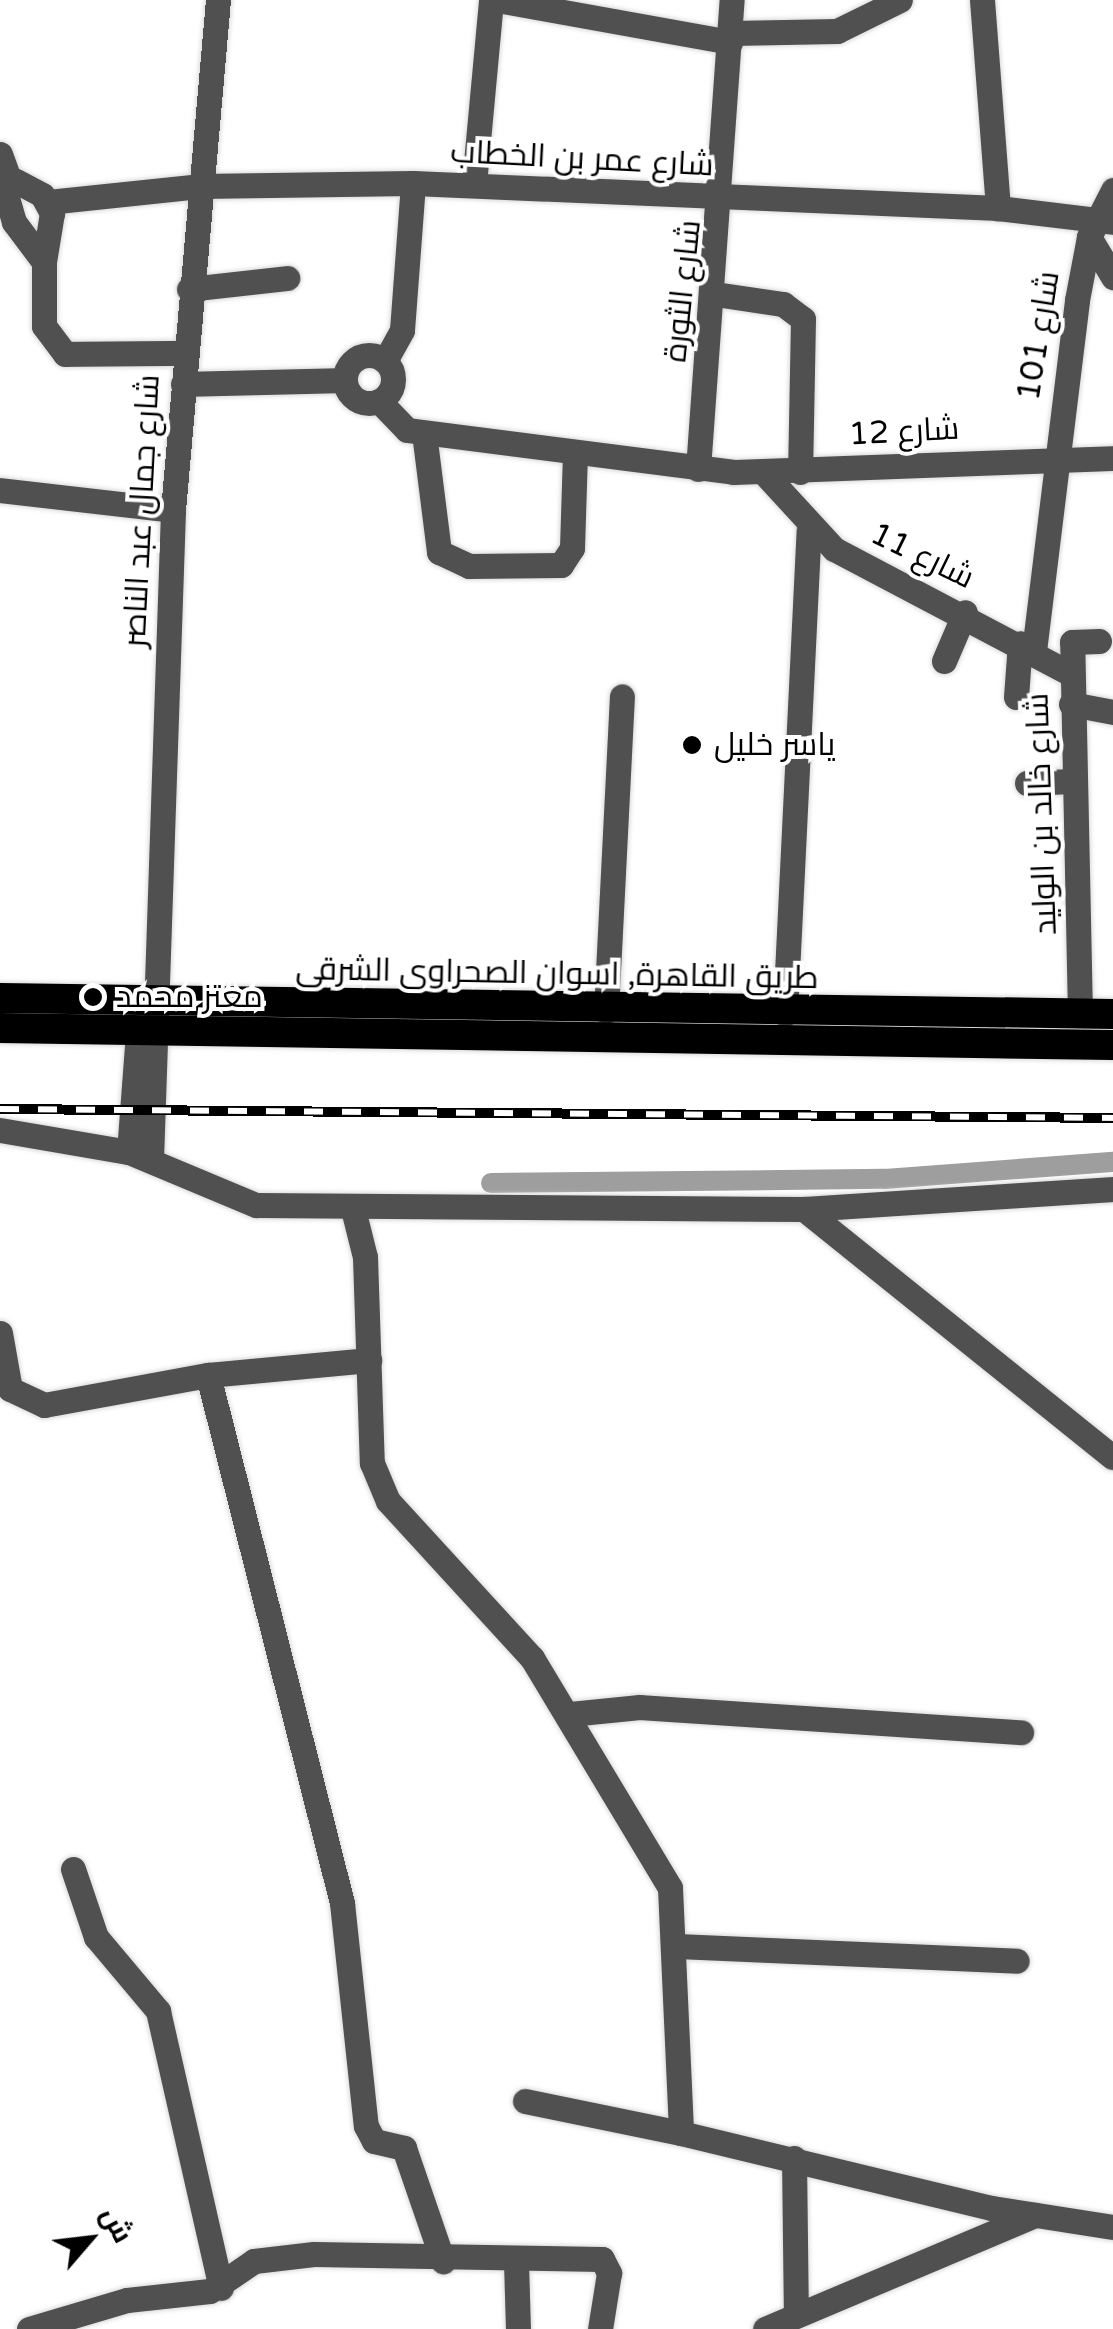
<!DOCTYPE html>
<html>
<head>
<meta charset="utf-8">
<style>
	body { margin:0 }
	#map { position:relative; width:1113px; height:2329px; overflow:hidden; background:#fff; font-family:"Varela Round",Cairo,sans-serif }
	div>[style] { position:absolute }
	.canal>* { height:20px; margin:-10px; padding:0 10px; transform-origin:10px; border-radius:10px; background:#9e9e9e }
	.roads { filter:drop-shadow(0 0 2px #dbdbdb) drop-shadow(0 0 2px #dbdbdb) }
	.minor>* { height:25px; margin:-12.5px; padding:0 12.5px; transform-origin:12.5px; border-radius:12.5px; background:#505050 }
	.minor>.ring { margin:-12.5px; padding:0; box-sizing:content-box; background:none; border:25px solid #505050; border-radius:50% }
	.highway>* { height:30px; margin:-15px; padding:0 15px; transform-origin:15px; border-radius:15px; background:#000 }
	.rail>* { height:10px; margin-top:-5px; transform-origin:0; background:repeating-linear-gradient(90deg,#fff 0 19px,#000 0 38px); box-sizing:border-box; border-block:2px solid #000 }
	.dots>* { width:28px; height:28px; translate:-50% -50%; box-sizing:border-box; border:5px solid #fff; border-radius:50% }
	span { translate:-50% -50%; white-space:nowrap; text-align:center; line-height:1.15; -webkit-text-stroke:8px #fff; paint-order:stroke }
	.street-label { font-size:32px; color:#000 }
	.poi-label { font-size:32px; color:#000 }
	.left { translate:0 -50%; text-align:left }
	.north { position:absolute; left:40px; top:2189px; width:100px; height:100px; -webkit-text-stroke:8px #fff; paint-order:stroke; rotate:62deg; font-size:28px; font-weight:700; line-height:40px; text-align:center; color:#000 }
	.north::after { content:''; display:block; margin:auto; width:35px; height:45px; background:#000; clip-path:polygon(50% 0,100% 100%,50% 72%,0 100%) }
</style>
</head>
<body>
<div id="map">
	<div class="canal">
		<i style="left:491px;top:1183px;width:394px;rotate:-0.6deg"></i>
		<i style="left:885px;top:1179px;width:229px;rotate:-4.3deg"></i>
	</div>
	<div class="roads">
		<div class="minor">
			<i style="left:497px;top:0;width:237px;rotate:10.2deg"></i>
			<i style="left:982px;top:0;width:209px;rotate:85.6deg"></i>
			<i style="left:731px;top:33px;width:106px;rotate:-1.1deg"></i>
			<i style="left:837px;top:31px;width:70px;rotate:-26.2deg"></i>
			<i style="left:0;top:154px;width:32px;rotate:70deg"></i>
			<i style="left:16px;top:181px;width:30px;rotate:28deg"></i>
			<i style="left:42px;top:195px;width:21px;rotate:61deg"></i>
			<i style="left:52px;top:213px;width:50px;rotate:99.3deg"></i>
			<i style="left:44px;top:262px;width:50px;rotate:-126.9deg"></i>
			<i style="left:14px;top:222px;width:29px;rotate:-106deg"></i>
			<i style="left:6px;top:194px;width:16px;rotate:-52deg"></i>
			<i style="left:474px;top:184px;width:185px;rotate:-84.7deg"></i>
			<i style="left:48px;top:202px;width:152px;rotate:-6deg"></i>
			<i style="left:199px;top:186px;width:214px;rotate:-0.8deg"></i>
			<i style="left:413px;top:183px;width:586px;rotate:2.45deg"></i>
			<i style="left:998px;top:208px;width:116px;rotate:6.9deg"></i>
			<i style="left:1089px;top:237px;width:47px;rotate:59deg"></i>
			<i style="left:44px;top:262px;width:64px;rotate:90deg"></i>
			<i style="left:44px;top:326px;width:35px;rotate:53deg"></i>
			<i style="left:65px;top:354px;width:119px;rotate:-0.5deg"></i>
			<i style="left:189px;top:289px;width:99px;rotate:-6.4deg"></i>
			<i style="left:715px;top:294px;width:69px;rotate:8.4deg"></i>
			<i style="left:783px;top:304px;width:25px;rotate:37deg"></i>
			<i style="left:803px;top:319px;width:153px;rotate:91.1deg"></i>
			<i class="ring" style="left:345px;top:355px;width:23px;height:23px"></i>
			<i style="left:385px;top:361px;width:35px;rotate:-61deg"></i>
			<i style="left:402px;top:330px;width:147px;rotate:-85.7deg"></i>
			<i style="left:183px;top:384px;width:162px;rotate:-1.4deg"></i>
			<i style="left:379px;top:401px;width:40px;rotate:46deg"></i>
			<i style="left:407px;top:430px;width:329px;rotate:7.3deg"></i>
			<i style="left:733px;top:472px;width:380px;rotate:-2.1deg"></i>
			<i style="left:424px;top:433px;width:120px;rotate:82.8deg"></i>
			<i style="left:439px;top:552px;width:33px;rotate:25deg"></i>
			<i style="left:469px;top:566px;width:92px;rotate:-0.6deg"></i>
			<i style="left:561px;top:565px;width:20px;rotate:-57deg"></i>
			<i style="left:572px;top:548px;width:93px;rotate:-88.2deg"></i>
			<i style="left:698px;top:469px;width:470px;rotate:-85.9deg"></i>
			<i style="left:765px;top:474px;width:102px;rotate:47.4deg"></i>
			<i style="left:834px;top:549px;width:268px;rotate:27.8deg"></i>
			<i style="left:0;top:490px;width:174px;rotate:6.6deg"></i>
			<i style="left:1034px;top:651px;width:354px;rotate:-83deg"></i>
			<i style="left:1077px;top:300px;width:64px;rotate:-79.2deg"></i>
			<i style="left:1089px;top:237px;width:53px;rotate:-62.9deg"></i>
			<i style="left:944px;top:661px;width:53px;rotate:-66.8deg"></i>
			<i style="left:1016px;top:697px;width:54px;rotate:-85.8deg"></i>
			<i style="left:1071px;top:704px;width:43px;rotate:10.8deg"></i>
			<i style="left:1027px;top:783px;width:45px;rotate:-2.5deg"></i>
			<i style="left:606px;top:1011px;width:315px;rotate:-87.1deg"></i>
			<i style="left:785px;top:1014px;width:484px;rotate:-87.2deg"></i>
			<i style="left:1080px;top:1014px;width:372px;rotate:-91.2deg"></i>
			<i style="left:1072px;top:642px;width:27px;rotate:-2deg"></i>
			<i style="left:0;top:1130px;width:131px;rotate:9.7deg"></i>
			<i style="left:129px;top:1152px;width:138px;rotate:22.7deg"></i>
			<i style="left:256px;top:1205px;width:548px;rotate:0.42deg"></i>
			<i style="left:804px;top:1209px;width:310px;rotate:-3.7deg"></i>
			<i style="left:129px;top:1152px;width:106px;rotate:-85.7deg"></i>
			<i style="left:137px;top:1046px;width:22px;rotate:-56deg"></i>
			<i style="left:151px;top:1160px;width:650px;rotate:-88.06deg"></i>
			<i style="left:173px;top:510px;width:512px;rotate:-84.96deg"></i>
			<i style="left:353px;top:1209px;width:49px;rotate:76deg"></i>
			<i style="left:365px;top:1257px;width:206px;rotate:88.1deg"></i>
			<i style="left:372px;top:1463px;width:41px;rotate:67.2deg"></i>
			<i style="left:388px;top:1501px;width:213px;rotate:47.5deg"></i>
			<i style="left:532px;top:1658px;width:268px;rotate:59deg"></i>
			<i style="left:670px;top:1888px;width:245px;rotate:87.4deg"></i>
			<i style="left:681px;top:2133px;width:320px;rotate:13.6deg"></i>
			<i style="left:992px;top:2208px;width:122px;rotate:8.9deg"></i>
			<i style="left:804px;top:1209px;width:396px;rotate:38.8deg"></i>
			<i style="left:0;top:1333px;width:57px;rotate:79.9deg"></i>
			<i style="left:10px;top:1389px;width:38px;rotate:25deg"></i>
			<i style="left:44px;top:1405px;width:167px;rotate:-10.4deg"></i>
			<i style="left:208px;top:1375px;width:162px;rotate:-5.3deg"></i>
			<i style="left:208px;top:1375px;width:545px;rotate:75.76deg"></i>
			<i style="left:342px;top:1903px;width:224px;rotate:83.9deg"></i>
			<i style="left:366px;top:2126px;width:17px;rotate:62deg"></i>
			<i style="left:374px;top:2141px;width:31px;rotate:13deg"></i>
			<i style="left:404px;top:2148px;width:120px;rotate:71deg"></i>
			<i style="left:570px;top:1714px;width:70px;rotate:-5.7deg"></i>
			<i style="left:640px;top:1707px;width:382px;rotate:3.8deg"></i>
			<i style="left:73px;top:1869px;width:72px;rotate:71.3deg"></i>
			<i style="left:96px;top:1937px;width:97px;rotate:50deg"></i>
			<i style="left:158px;top:2011px;width:284px;rotate:77.2deg"></i>
			<i style="left:678px;top:1946px;width:339px;rotate:2.5deg"></i>
			<i style="left:525px;top:2101px;width:159px;rotate:11.6deg"></i>
			<i style="left:794px;top:2158px;width:157px;rotate:89.3deg"></i>
			<i style="left:516px;top:2262px;width:67px;rotate:88.3deg"></i>
			<i style="left:29px;top:2329px;width:102px;rotate:-16.5deg"></i>
			<i style="left:127px;top:2300px;width:83px;rotate:-6.2deg"></i>
			<i style="left:210px;top:2291px;width:53px;rotate:-34.3deg"></i>
			<i style="left:254px;top:2261px;width:60px;rotate:-6.7deg"></i>
			<i style="left:314px;top:2254px;width:288px;rotate:1deg"></i>
			<i style="left:602px;top:2259px;width:16px;rotate:63deg"></i>
			<i style="left:609px;top:2273px;width:57px;rotate:99.1deg"></i>
			<i style="left:765px;top:2329px;width:293px;rotate:-22.9deg"></i>
		</div>
		<div class="highway">
			<i style="left:0;top:998px;width:1113px;rotate:0.82deg"></i>
			<i style="left:0;top:1028px;width:1113px;rotate:0.88deg"></i>
		</div>
	</div>
	<div class="rail">
		<i style="left:0;top:1109px;width:1113px;rotate:0.46deg"></i>
	</div>
	<div class="dots">
		<i style="left:692px;top:745px;background:#000"></i>
		<i style="left:93px;top:997px;background:#000"></i>
	</div>
	<div class="street-label">
		<span style="left:582px;top:159px;rotate:3deg">شارع عمر بن الخطاب</span>
		<span style="left:683px;top:291px;rotate:-84deg">شارع الثورة</span>
		<span style="left:1039px;top:336px;rotate:-81deg">شارع 101</span>
		<span style="left:904px;top:432px;rotate:-3deg">شارع 12</span>
		<span style="left:142px;top:511px;rotate:-87deg">شارع جمال عبد الناصر</span>
		<span style="left:922px;top:556px;rotate:26deg">شارع 11</span>
		<span style="left:1042px;top:814px;rotate:-92deg">شارع خالد بن الوليد</span>
		<span style="left:557px;top:974px;rotate:1deg">طريق القاهرة, اسوان الصحراوى الشرقى</span>
	</div>
	<div class="poi-label">
		<span class="left" style="left:714px;top:745px">ياسر خليل</span>
		<span class="left" style="left:116px;top:997px">معتز محمد</span>
	</div>
	<div class="north">ش</div>
</div>
</body>
</html>
